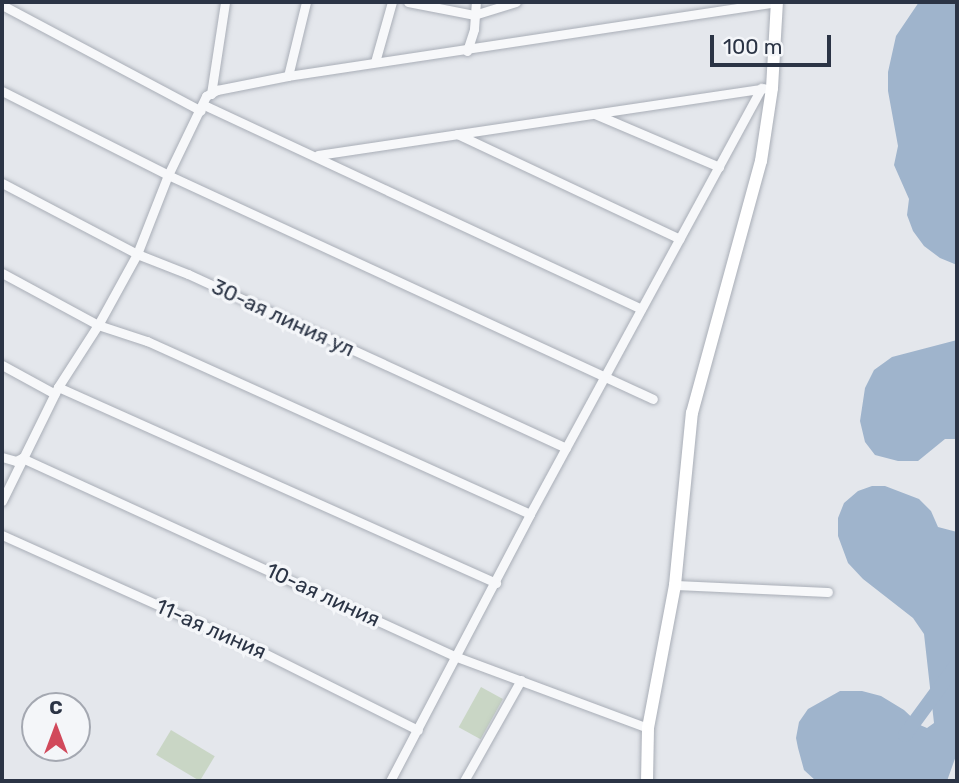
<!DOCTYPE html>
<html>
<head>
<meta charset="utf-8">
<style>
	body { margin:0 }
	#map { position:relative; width:959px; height:783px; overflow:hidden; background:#e4e7ec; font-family:Rubik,sans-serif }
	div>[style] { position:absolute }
	.green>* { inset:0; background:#c9d6c5; transform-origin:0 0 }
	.water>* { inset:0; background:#9fb4cc }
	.river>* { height:14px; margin:-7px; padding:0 7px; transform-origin:7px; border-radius:7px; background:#9fb4cc }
	.roads { filter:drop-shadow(0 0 2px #a9aeb7) drop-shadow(0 0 2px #a9aeb7) }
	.street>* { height:9px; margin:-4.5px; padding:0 4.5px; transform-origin:4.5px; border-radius:4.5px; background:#f7f8fa }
	.secondary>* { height:12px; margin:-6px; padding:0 6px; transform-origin:6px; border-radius:6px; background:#fff }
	span { translate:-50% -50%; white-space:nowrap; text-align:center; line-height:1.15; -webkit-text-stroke:7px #f4f6f9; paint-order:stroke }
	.street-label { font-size:21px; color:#2b3445 }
	.frame { position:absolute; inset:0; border:4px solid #2b3445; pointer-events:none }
	.north { position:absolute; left:21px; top:692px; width:70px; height:70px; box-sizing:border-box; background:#f4f6f9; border:2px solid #a4a8b1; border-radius:50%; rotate:0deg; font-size:19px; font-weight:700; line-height:28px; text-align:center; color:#2b3445 }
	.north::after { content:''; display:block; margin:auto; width:24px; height:32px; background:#d1495b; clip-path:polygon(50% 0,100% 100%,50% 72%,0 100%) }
	.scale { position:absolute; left:710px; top:35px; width:121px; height:32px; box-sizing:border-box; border:4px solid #2b3445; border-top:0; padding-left:9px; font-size:21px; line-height:24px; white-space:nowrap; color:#2b3445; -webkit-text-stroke:5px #f4f6f9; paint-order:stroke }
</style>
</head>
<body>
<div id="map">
	<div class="green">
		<i style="left:481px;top:687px;width:25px;height:46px;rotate:29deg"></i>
		<i style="left:171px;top:730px;width:51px;height:29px;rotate:31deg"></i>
	</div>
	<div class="water">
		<i style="clip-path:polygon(919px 2px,957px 2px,957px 265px,940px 258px,924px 246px,913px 231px,907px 215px,909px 199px,894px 165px,898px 146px,888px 91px,888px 72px,896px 36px)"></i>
		<i style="clip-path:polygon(957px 340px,957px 439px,945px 439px,918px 461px,898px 461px,875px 455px,865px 442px,860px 421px,865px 388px,874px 370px,892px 357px)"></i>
		<i style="clip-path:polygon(872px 486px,885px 486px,919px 499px,931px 511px,938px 527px,957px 532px,957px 753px,947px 781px,816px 781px,804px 770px,798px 748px,796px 738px,799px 722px,808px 709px,840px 691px,862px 691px,881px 696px,904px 710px,920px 725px,927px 728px,934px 723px,924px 634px,913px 618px,863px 579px,848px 563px,838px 536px,838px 518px,844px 503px,858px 491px)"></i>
	</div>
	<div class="river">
		<i style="left:905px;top:735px;width:88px;rotate:-53.8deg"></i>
	</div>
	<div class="roads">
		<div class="street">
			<i style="left:408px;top:2px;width:67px;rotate:11.1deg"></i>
			<i style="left:474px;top:15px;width:44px;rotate:-17.2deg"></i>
			<i style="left:2px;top:5px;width:225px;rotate:28deg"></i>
			<i style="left:467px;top:51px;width:23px;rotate:-72deg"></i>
			<i style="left:474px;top:29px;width:27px;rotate:-86deg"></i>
			<i style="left:375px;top:62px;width:62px;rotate:-74.2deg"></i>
			<i style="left:288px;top:76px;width:76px;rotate:-76.3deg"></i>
			<i style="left:2px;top:91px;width:186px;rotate:26.8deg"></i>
			<i style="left:168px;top:175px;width:534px;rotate:24.79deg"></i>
			<i style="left:211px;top:94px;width:93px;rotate:-81.3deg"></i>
			<i style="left:204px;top:105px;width:482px;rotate:25deg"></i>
			<i style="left:595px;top:114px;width:135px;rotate:23.1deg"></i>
			<i style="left:457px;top:134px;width:246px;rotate:25.2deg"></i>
			<i style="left:318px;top:155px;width:451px;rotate:-8.5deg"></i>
			<i style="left:2px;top:183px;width:153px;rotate:27.7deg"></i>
			<i style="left:137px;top:254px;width:55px;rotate:21.4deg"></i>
			<i style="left:188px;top:274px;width:416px;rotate:24.7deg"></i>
			<i style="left:2px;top:273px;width:109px;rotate:28.4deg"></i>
			<i style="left:98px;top:325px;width:52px;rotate:18.1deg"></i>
			<i style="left:147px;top:341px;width:420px;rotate:24.3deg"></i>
			<i style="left:2px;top:365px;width:60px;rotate:28.7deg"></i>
			<i style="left:58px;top:387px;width:480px;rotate:24.1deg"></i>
			<i style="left:2px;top:457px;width:15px;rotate:16deg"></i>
			<i style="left:16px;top:461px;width:7px;rotate:-27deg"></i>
			<i style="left:22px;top:458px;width:478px;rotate:24.6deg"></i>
			<i style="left:457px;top:657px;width:204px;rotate:20.4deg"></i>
			<i style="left:2px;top:501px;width:127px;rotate:-63.8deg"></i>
			<i style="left:58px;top:387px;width:74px;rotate:-57.2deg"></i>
			<i style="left:98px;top:325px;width:81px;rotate:-61.2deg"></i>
			<i style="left:137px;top:254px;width:85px;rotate:-68.6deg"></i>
			<i style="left:168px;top:175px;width:88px;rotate:-64.3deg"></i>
			<i style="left:206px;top:96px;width:13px;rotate:-29deg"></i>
			<i style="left:217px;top:90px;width:72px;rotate:-11.2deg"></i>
			<i style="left:288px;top:76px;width:495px;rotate:-8.6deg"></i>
			<i style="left:2px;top:535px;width:278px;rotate:24.2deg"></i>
			<i style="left:256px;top:649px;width:181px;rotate:26.6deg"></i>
			<i style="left:675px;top:585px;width:153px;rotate:2.6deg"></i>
			<i style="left:390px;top:781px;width:301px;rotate:-62.3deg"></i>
			<i style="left:530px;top:514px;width:485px;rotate:-61.5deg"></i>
			<i style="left:464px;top:781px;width:116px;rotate:-60.6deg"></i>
		</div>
		<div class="secondary">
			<i style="left:647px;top:781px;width:53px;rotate:-88.9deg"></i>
			<i style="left:648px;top:728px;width:146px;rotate:-79.3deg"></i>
			<i style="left:675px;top:585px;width:173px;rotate:-84.4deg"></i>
			<i style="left:692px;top:413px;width:261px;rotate:-74.7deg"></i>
			<i style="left:761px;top:161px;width:74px;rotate:-81.4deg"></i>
			<i style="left:772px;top:88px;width:86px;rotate:-86.7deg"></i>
		</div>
	</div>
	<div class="street-label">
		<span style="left:283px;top:318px;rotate:25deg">30-ая линия ул</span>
		<span style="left:323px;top:595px;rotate:25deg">10-ая линия</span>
		<span style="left:211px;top:629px;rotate:24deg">11-ая линия</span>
	</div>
	<div class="frame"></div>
	<div class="north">С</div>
	<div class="scale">100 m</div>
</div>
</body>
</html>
